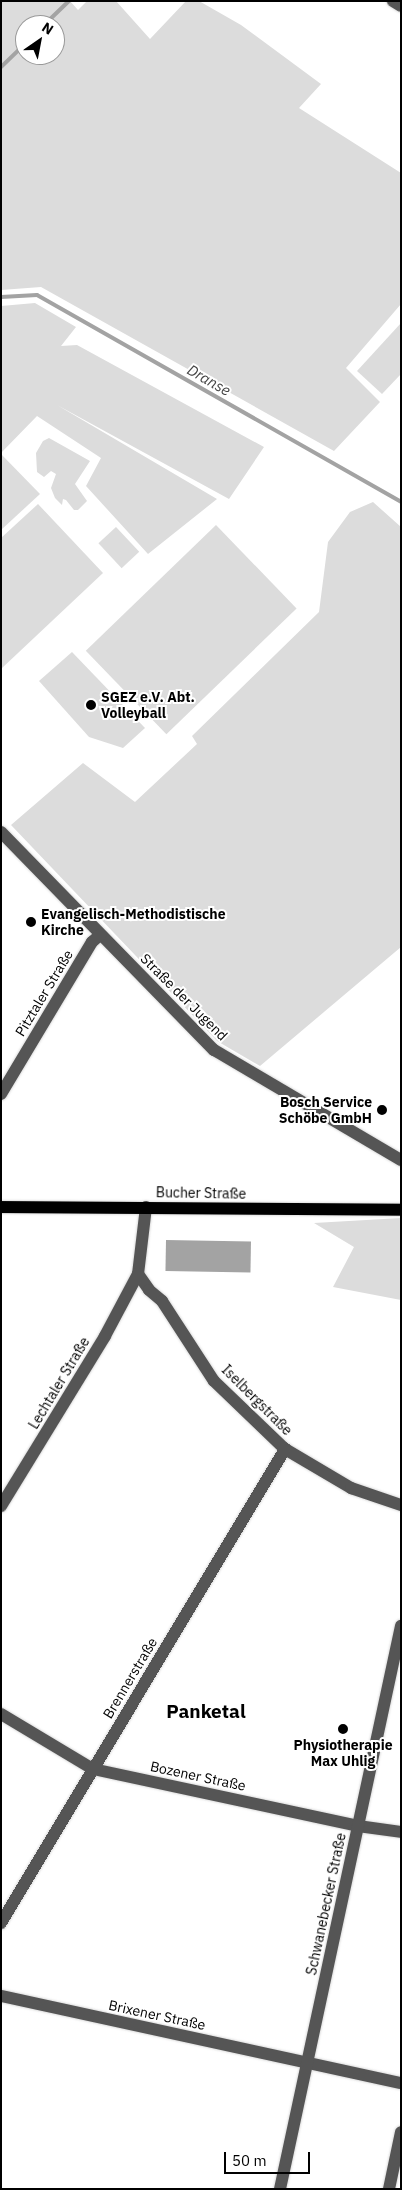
<!DOCTYPE html>
<html>
<head>
<meta charset="utf-8">
<style>
	body { margin:0 }
	#map { position:relative; width:402px; height:2190px; overflow:hidden; background:#fff; font-family:"IBM Plex Sans",sans-serif }
	div>[style] { position:absolute }
	.green>* { inset:0; background:#dcdcdc; transform-origin:0 0 }
	.water>* { inset:0; background:#a3a3a3; transform-origin:0 0 }
	.stream>* { height:4px; margin:-2px; padding:0 2px; transform-origin:2px; border-radius:2px; background:#a3a3a3 }
	.roads { filter:drop-shadow(0 0 1px #dbdbdb) drop-shadow(0 0 1px #dbdbdb) }
	.minor>* { height:12px; margin:-6px; padding:0 6px; transform-origin:6px; border-radius:6px; background:#555 }
	.major>* { height:12px; margin:-6px; padding:0 6px; transform-origin:6px; border-radius:6px; background:#000 }
	.dots>* { width:14px; height:14px; translate:-50% -50%; box-sizing:border-box; border:2px solid #fff; border-radius:50% }
	span { translate:-50% -50%; white-space:nowrap; text-align:center; line-height:1.15; -webkit-text-stroke:4px #fff; paint-order:stroke }
	.poi-label { font-size:14px; color:#000; font-weight:700 }
	.left { translate:0 -50%; text-align:left }
	.right { translate:-100% -50%; text-align:right }
	.street-label { font-size:14px; color:#000 }
	.water-label { font-size:15px; color:#444; font-style:italic }
	.district-label { font-size:19px; color:#000; font-weight:700 }
	.frame { position:absolute; inset:0; border:2px solid #000; pointer-events:none }
	.north { position:absolute; left:15px; top:15px; width:50px; height:50px; box-sizing:border-box; background:#fff; border:1px solid #999; border-radius:50%; rotate:33deg; font-size:14px; font-weight:700; line-height:20px; text-align:center; color:#000 }
	.north::after { content:''; display:block; margin:auto; width:18px; height:22px; background:#000; clip-path:polygon(50% 0,100% 100%,50% 72%,0 100%) }
	.scale { position:absolute; left:224px; top:2152px; width:86px; height:22px; box-sizing:border-box; border:2px solid #000; border-top:0; padding-left:6px; font-size:15px; line-height:18px; white-space:nowrap; color:#000; -webkit-text-stroke:4px #fff; paint-order:stroke }
</style>
</head>
<body>
<div id="map">
	<div class="green">
		<i style="clip-path:polygon(evenodd,1px 1px,70px 1px,78px 10px,87px 1px,116px 1px,150px 39px,186px 1px,199px 1px,241px 25px,321px 84px,299px 108px,401px 173px,401px 304px,346px 368px,380px 402px,334px 451px,41px 287px,1px 290px,1px 1px,25px 25px,55px 25px,55px 55px,25px 55px,25px 25px)"></i>
		<i style="clip-path:polygon(35px 303px,76px 327px,61px 346px,77px 345px,264px 447px,229px 499px,57px 405px,217px 499px,148px 554px,86px 486px,101px 458px,37px 416px,1px 453px,1px 306px)"></i>
		<i style="clip-path:polygon(401px 323px,401px 374px,382px 394px,357px 371px)"></i>
		<i style="clip-path:polygon(49px 438px,90px 461px,75px 484px,87px 501px,78px 510px,74px 510px,66px 500px,63px 499px,62px 505px,55px 498px,51px 488px,56px 474px,51px 471px,44px 477px,37px 472px,36px 453px,43px 441px)"></i>
		<i style="clip-path:polygon(1px 454px,40px 494px,1px 530px)"></i>
		<i style="clip-path:polygon(373px 502px,401px 527px,401px 947px,260px 1066px,217px 1041px,11px 825px,83px 763px,135px 802px,197px 744px,192px 736px,319px 612px,328px 542px,350px 512px)"></i>
		<i style="clip-path:polygon(38px 504px,103px 573px,1px 669px,1px 538px)"></i>
		<i style="left:216px;top:525px;width:116px;height:181px;rotate:46deg"></i>
		<i style="left:116px;top:527px;width:34px;height:24px;rotate:47deg"></i>
		<i style="clip-path:polygon(72px 652px,145px 728px,123px 748px,89px 737px,39px 681px)"></i>
		<i style="clip-path:polygon(401px 1218px,401px 1300px,333px 1287px,354px 1247px,314px 1223px)"></i>
	</div>
	<div class="water">
		<i style="left:166px;top:1240px;width:85px;height:31px;rotate:1deg"></i>
	</div>
	<div class="stream">
		<i style="left:44px;top:25px;width:35px;rotate:-44deg"></i>
		<i style="left:1px;top:67px;width:33px;rotate:-44deg"></i>
		<i style="left:1px;top:297px;width:36px;rotate:-3deg"></i>
		<i style="left:37px;top:295px;width:419px;rotate:29.6deg"></i>
	</div>
	<div class="roads">
		<div class="minor">
			<i style="left:393px;top:1px;width:9px;rotate:32deg"></i>
			<i style="left:1px;top:832px;width:305px;rotate:45.7deg"></i>
			<i style="left:214px;top:1050px;width:217px;rotate:30.5deg"></i>
			<i style="left:1px;top:1094px;width:177px;rotate:-59.1deg"></i>
			<i style="left:92px;top:942px;width:11px;rotate:-41deg"></i>
			<i style="left:146px;top:1207px;width:67px;rotate:96.8deg"></i>
			<i style="left:138px;top:1274px;width:19px;rotate:55deg"></i>
			<i style="left:149px;top:1290px;width:17px;rotate:40deg"></i>
			<i style="left:162px;top:1301px;width:95px;rotate:57deg"></i>
			<i style="left:214px;top:1381px;width:98px;rotate:43.8deg"></i>
			<i style="left:285px;top:1449px;width:77px;rotate:30.6deg"></i>
			<i style="left:351px;top:1488px;width:53px;rotate:18.8deg"></i>
			<i style="left:1px;top:1506px;width:199px;rotate:-58.5deg"></i>
			<i style="left:105px;top:1336px;width:70px;rotate:-62deg"></i>
			<i style="left:1px;top:1714px;width:107px;rotate:30.9deg"></i>
			<i style="left:93px;top:1769px;width:271px;rotate:12.1deg"></i>
			<i style="left:358px;top:1826px;width:43px;rotate:7.9deg"></i>
			<i style="left:1px;top:1923px;width:553px;rotate:-59.07deg"></i>
			<i style="left:1px;top:1996px;width:409px;rotate:12.3deg"></i>
			<i style="left:280px;top:2189px;width:576px;rotate:-77.87deg"></i>
			<i style="left:389px;top:2189px;width:58px;rotate:-78.1deg"></i>
		</div>
		<div class="major">
			<i style="left:1px;top:1207px;width:400px;rotate:0.4deg"></i>
		</div>
	</div>
	<div class="dots">
		<i style="left:91px;top:705px;background:#000"></i>
		<i style="left:31px;top:922px;background:#000"></i>
		<i style="left:382px;top:1110px;background:#000"></i>
		<i style="left:343px;top:1729px;background:#000"></i>
	</div>
	<div class="poi-label">
		<span class="left" style="left:101px;top:705px">SGEZ e.V. Abt.<br>Volleyball</span>
		<span class="left" style="left:41px;top:922px">Evangelisch-Methodistische<br>Kirche</span>
		<span class="right" style="left:372px;top:1110px">Bosch Service<br>Schöbe GmbH</span>
		<span style="left:343px;top:1753px">Physiotherapie<br>Max Uhlig</span>
	</div>
	<div class="street-label">
		<span style="left:44px;top:993px;rotate:-59deg">Pitztaler Straße</span>
		<span style="left:184px;top:997px;rotate:45deg">Straße der Jugend</span>
		<span style="left:201px;top:1193px;rotate:1deg">Bucher Straße</span>
		<span style="left:59px;top:1383px;rotate:-59deg">Lechtaler Straße</span>
		<span style="left:257px;top:1400px;rotate:45deg">Iselbergstraße</span>
		<span style="left:130px;top:1678px;rotate:-59deg">Brennerstraße</span>
		<span style="left:198px;top:1776px;rotate:12deg">Bozener Straße</span>
		<span style="left:326px;top:1904px;rotate:-78deg">Schwanebecker Straße</span>
		<span style="left:157px;top:2015px;rotate:12deg">Brixener Straße</span>
	</div>
	<div class="water-label">
		<span style="left:209px;top:380px;rotate:30deg">Dranse</span>
	</div>
	<div class="district-label">
		<span style="left:206px;top:1712px">Panketal</span>
	</div>
	<div class="frame"></div>
	<div class="north">N</div>
	<div class="scale">50 m</div>
</div>
</body>
</html>
